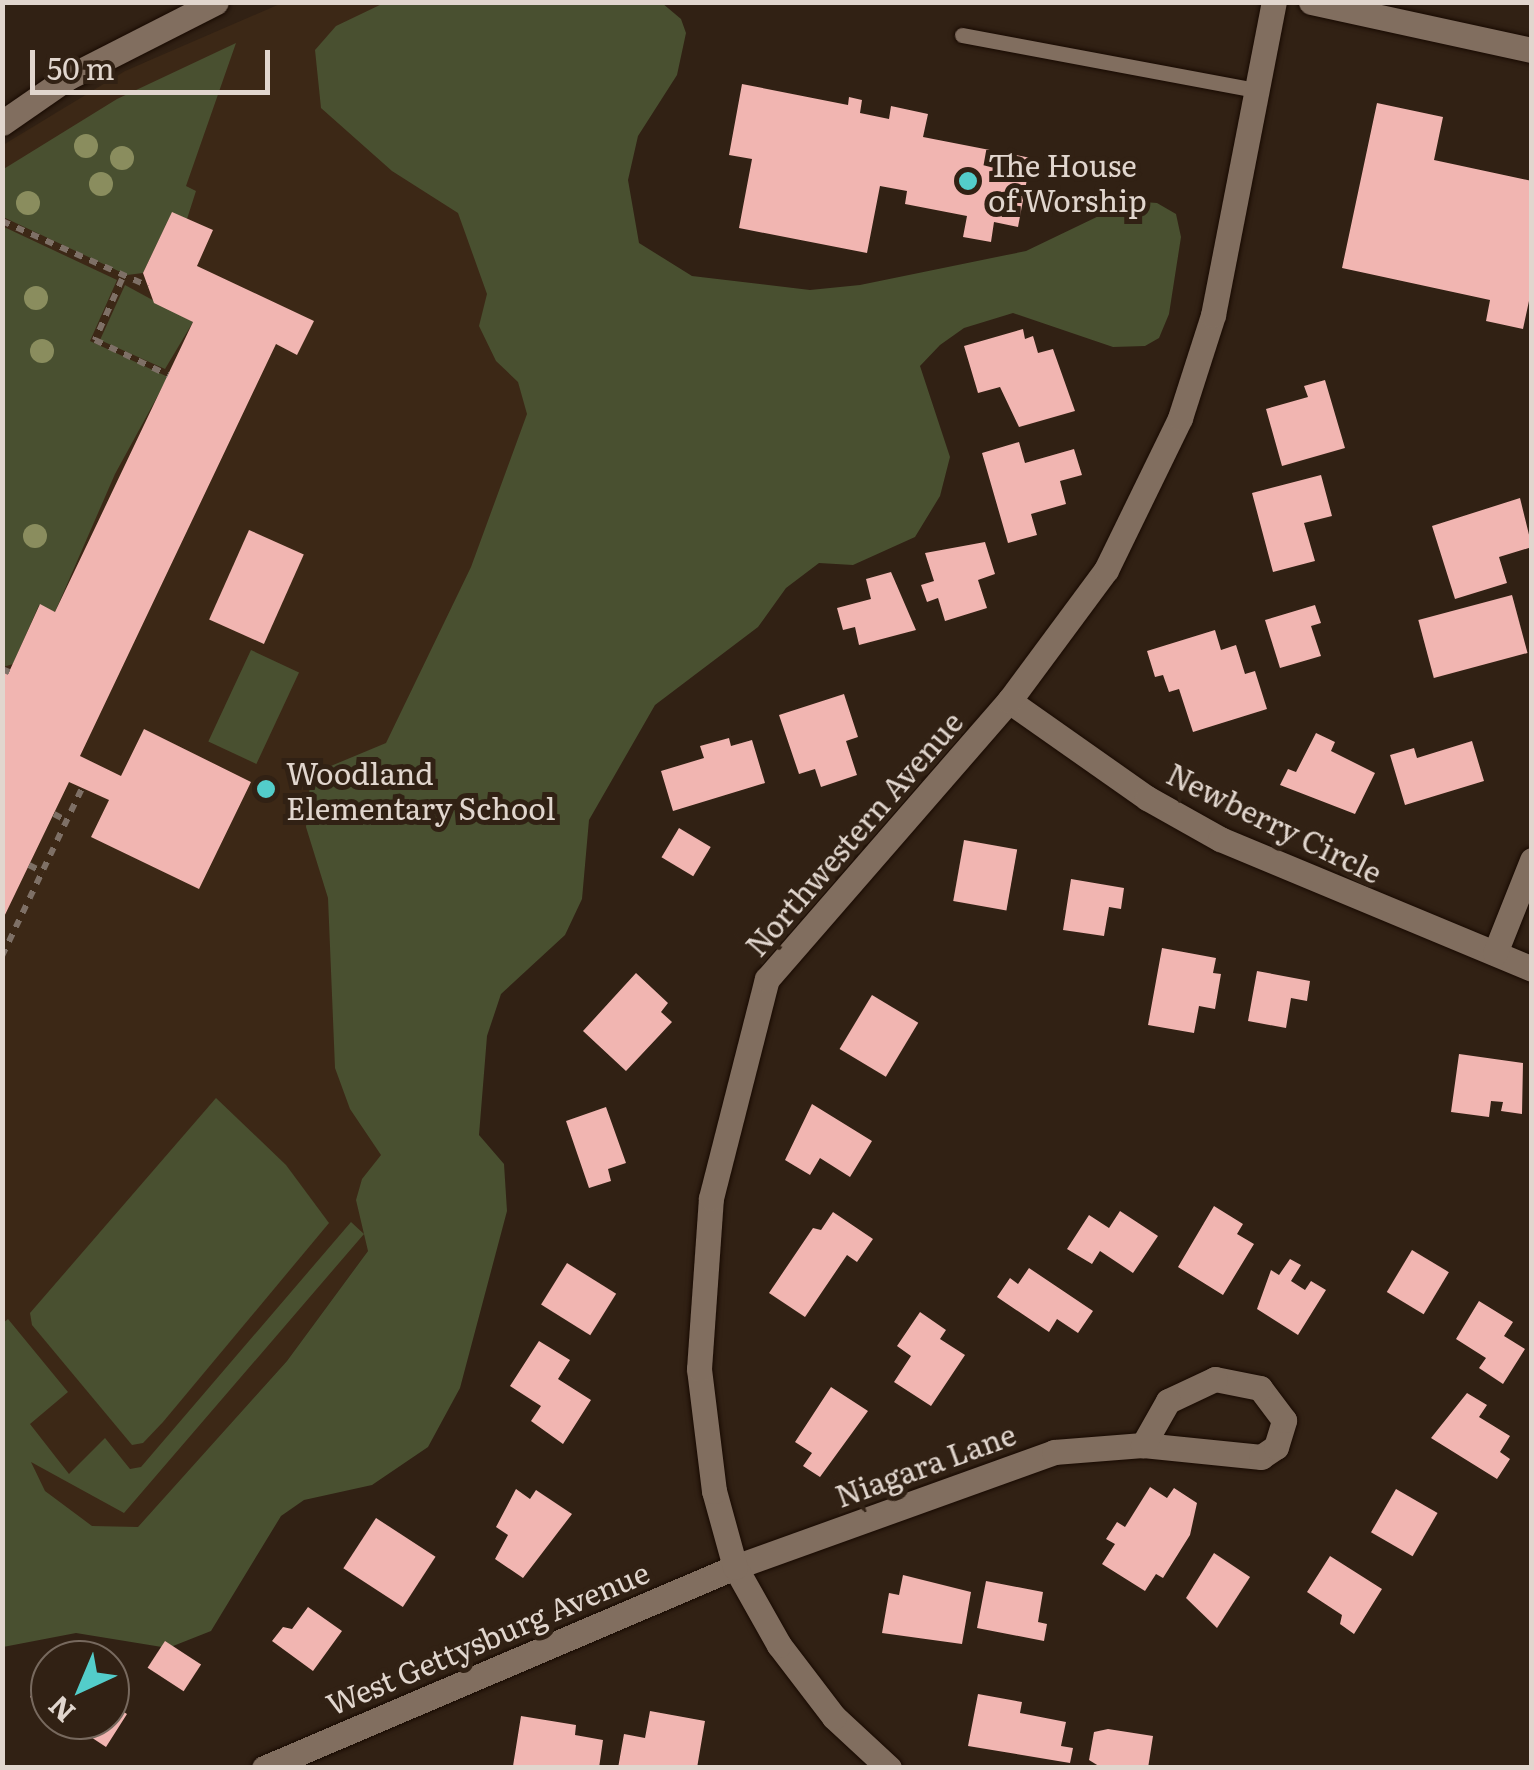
<!DOCTYPE html>
<html>
<head>
<meta charset="utf-8">
<style>
	body { margin:0 }
	#map { position:relative; width:1534px; height:1770px; overflow:hidden; background:#312114; font-family:Literata,serif }
	div>[style] { position:absolute }
	.built>* { inset:0; background:#3c2816 }
	.green>* { inset:0; background:#495030; transform-origin:0 0 }
	.building>* { inset:0; background:#f1b5b1; transform-origin:0 0 }
	.path>* { height:6px; margin-top:-3px; transform-origin:0; background:repeating-linear-gradient(90deg,#7e7066 0 8px,transparent 0 16px) }
	.roads { filter:drop-shadow(0 0 2px #180a02) drop-shadow(0 0 2px #180a02) }
	.lane>* { height:15px; margin:-7.5px; padding:0 7.5px; transform-origin:7.5px; border-radius:7.5px; background:#816e5f }
	.street>* { height:25px; margin:-12.5px; padding:0 12.5px; transform-origin:12.5px; border-radius:12.5px; background:#816e5f }
	.secondary>* { height:25px; margin:-12.5px; padding:0 12.5px; transform-origin:12.5px; border-radius:12.5px; background:#816e5f }
	.trees>* { width:24px; height:24px; margin:-12px; border-radius:50%; background:#8a8d5e }
	.dots>* { width:28px; height:28px; translate:-50% -50%; box-sizing:border-box; border:5px solid #312114; border-radius:50% }
	span { translate:-50% -50%; white-space:nowrap; text-align:center; line-height:1.15; -webkit-text-stroke:10px #312114; paint-order:stroke }
	.poi-label { font-size:30px; color:#e1d6ce }
	.left { translate:0 -50%; text-align:left }
	.street-label { font-size:30px; color:#e1d6ce }
	.frame { position:absolute; inset:0; border:5px solid #e1d6ce; pointer-events:none }
	.north { position:absolute; left:30px; top:1640px; width:100px; height:100px; box-sizing:border-box; background:#312114; border:2px solid #77695e; border-radius:50%; rotate:224deg; font-size:28px; font-weight:700; line-height:40px; text-align:center; color:#e1d6ce }
	.north::after { content:''; display:block; margin:auto; width:35px; height:45px; background:#53cdca; clip-path:polygon(50% 0,100% 100%,50% 72%,0 100%) }
	.scale { position:absolute; left:30px; top:50px; width:240px; height:45px; box-sizing:border-box; border:5px solid #e1d6ce; border-top:0; padding-left:12px; font-size:30px; line-height:35px; white-space:nowrap; color:#e1d6ce; -webkit-text-stroke:8px #312114; paint-order:stroke }
</style>
</head>
<body>
<div id="map">
	<div class="built">
		<i style="clip-path:polygon(282px 3px,406px 3px,565px 398px,368px 1251px,287px 1361px,139px 1527px,3px 1596px,3px 145px,125px 71px)"></i>
	</div>
	<div class="green">
		<i style="clip-path:polygon(384px 3px,662px 3px,681px 19px,686px 33px,677px 75px,638px 136px,628px 180px,639px 243px,692px 276px,810px 290px,860px 285px,1026px 251px,1130px 201px,1157px 203px,1176px 214px,1181px 237px,1169px 314px,1159px 338px,1145px 346px,1113px 347px,1013px 313px,964px 328px,940px 345px,920px 366px,950px 457px,940px 496px,915px 537px,853px 565px,819px 563px,786px 588px,758px 627px,655px 705px,589px 820px,582px 899px,565px 935px,501px 994px,487px 1036px,479px 1135px,504px 1164px,507px 1211px,460px 1388px,428px 1447px,372px 1485px,304px 1500px,281px 1516px,211px 1631px,168px 1648px,76px 1633px,3px 1647px,3px 1323px,8px 1319px,68px 1392px,30px 1424px,69px 1474px,105px 1438px,130px 1469px,141px 1467px,351px 1222px,364px 1234px,124px 1513px,31px 1462px,45px 1491px,92px 1526px,138px 1527px,287px 1361px,368px 1251px,356px 1200px,362px 1179px,381px 1155px,350px 1109px,335px 1068px,328px 898px,306px 827px,310px 784px,326px 768px,386px 743px,471px 567px,527px 414px,518px 382px,496px 361px,479px 326px,487px 294px,458px 213px,392px 171px,321px 108px,315px 50px,336px 26px)"></i>
		<i style="clip-path:polygon(236px 43px,186px 186px,196px 191px,187px 219px,172px 213px,143px 273px,127px 275px,3px 217px,2px 170px,117px 99px)"></i>
		<i style="clip-path:polygon(2px 226px,117px 280px,90px 341px,168px 377px,115px 474px,55px 612px,39px 605px,13px 664px,3px 667px)"></i>
		<i style="clip-path:polygon(125px 285px,193px 322px,165px 369px,100px 340px)"></i>
		<i style="left:251px;top:650px;width:53px;height:101px;rotate:25deg"></i>
		<i style="clip-path:polygon(216px 1098px,286px 1165px,329px 1223px,163px 1422px,143px 1443px,132px 1445px,32px 1325px,30px 1313px)"></i>
	</div>
	<div class="building">
		<i style="clip-path:polygon(742px 84px,848px 105px,849px 97px,862px 100px,860px 113px,889px 119px,891px 106px,928px 114px,923px 137px,1031px 158px,1018px 227px,994px 222px,991px 242px,963px 237px,967px 216px,905px 204px,907px 191px,880px 186px,867px 253px,739px 228px,752px 159px,729px 155px)"></i>
		<i style="clip-path:polygon(1377px 103px,1443px 117px,1434px 160px,1532px 181px,1532px 287px,1523px 329px,1486px 321px,1490px 300px,1342px 268px)"></i>
		<i style="clip-path:polygon(172px 212px,213px 230px,197px 266px,314px 321px,297px 355px,276px 344px,80px 756px,121px 776px,144px 729px,251px 782px,199px 889px,91px 837px,109px 800px,69px 782px,2px 921px,2px 672px,9px 672px,40px 604px,55px 612px,193px 322px,154px 303px,143px 273px)"></i>
		<i style="clip-path:polygon(1023px 329px,1025px 339px,1033px 336px,1038px 353px,1053px 349px,1075px 411px,1019px 427px,1000px 387px,978px 393px,964px 346px)"></i>
		<i style="clip-path:polygon(1325px 380px,1345px 448px,1282px 466px,1266px 409px,1308px 397px,1304px 386px)"></i>
		<i style="clip-path:polygon(1019px 442px,1025px 463px,1074px 449px,1082px 475px,1060px 481px,1066px 504px,1031px 514px,1037px 535px,1008px 543px,982px 453px)"></i>
		<i style="clip-path:polygon(1321px 475px,1332px 516px,1304px 523px,1315px 561px,1273px 572px,1252px 493px)"></i>
		<i style="clip-path:polygon(1520px 498px,1532px 547px,1499px 557px,1507px 583px,1455px 599px,1432px 526px)"></i>
		<i style="left:249px;top:530px;width:60px;height:98px;rotate:24deg"></i>
		<i style="clip-path:polygon(985px 542px,995px 574px,978px 580px,987px 608px,945px 621px,938px 598px,927px 602px,921px 585px,934px 581px,925px 553px)"></i>
		<i style="clip-path:polygon(891px 572px,916px 630px,859px 645px,855px 627px,843px 630px,837px 608px,871px 599px,866px 579px)"></i>
		<i style="left:1512px;top:595px;width:60px;height:97px;rotate:75deg"></i>
		<i style="clip-path:polygon(1315px 605px,1321px 623px,1311px 626px,1321px 656px,1280px 668px,1265px 620px)"></i>
		<i style="clip-path:polygon(1215px 630px,1221px 650px,1236px 645px,1245px 674px,1255px 671px,1267px 709px,1193px 732px,1179px 689px,1169px 692px,1163px 675px,1155px 677px,1147px 651px)"></i>
		<i style="clip-path:polygon(844px 694px,858px 737px,846px 741px,857px 775px,821px 787px,815px 769px,799px 774px,779px 715px)"></i>
		<i style="clip-path:polygon(1316px 733px,1335px 742px,1331px 751px,1375px 773px,1355px 814px,1280px 785px,1288px 769px,1296px 772px)"></i>
		<i style="clip-path:polygon(729px 738px,731px 746px,752px 740px,765px 783px,673px 811px,661px 771px,704px 758px,700px 746px)"></i>
		<i style="clip-path:polygon(1472px 741px,1484px 781px,1405px 805px,1390px 755px,1414px 748px,1417px 758px)"></i>
		<i style="left:679px;top:828px;width:37px;height:34px;rotate:31deg"></i>
		<i style="left:964px;top:840px;width:54px;height:62px;rotate:10deg"></i>
		<i style="clip-path:polygon(1071px 879px,1124px 888px,1121px 909px,1109px 907px,1104px 936px,1063px 930px)"></i>
		<i style="clip-path:polygon(1162px 948px,1216px 958px,1213px 973px,1221px 974px,1215px 1009px,1199px 1006px,1194px 1033px,1148px 1025px)"></i>
		<i style="clip-path:polygon(1257px 971px,1310px 981px,1307px 1001px,1291px 998px,1286px 1028px,1248px 1021px)"></i>
		<i style="clip-path:polygon(636px 973px,668px 1003px,661px 1012px,672px 1022px,626px 1071px,583px 1031px)"></i>
		<i style="left:872px;top:995px;width:54px;height:63px;rotate:31deg"></i>
		<i style="clip-path:polygon(1459px 1054px,1523px 1063px,1522px 1114px,1501px 1111px,1503px 1102px,1491px 1101px,1489px 1117px,1451px 1112px)"></i>
		<i style="clip-path:polygon(812px 1104px,872px 1141px,850px 1177px,820px 1158px,810px 1175px,785px 1160px)"></i>
		<i style="clip-path:polygon(606px 1107px,626px 1163px,608px 1169px,611px 1181px,589px 1188px,566px 1121px)"></i>
		<i style="clip-path:polygon(1214px 1206px,1243px 1224px,1237px 1234px,1254px 1244px,1223px 1295px,1178px 1267px)"></i>
		<i style="clip-path:polygon(1120px 1211px,1158px 1236px,1133px 1273px,1100px 1251px,1092px 1264px,1067px 1249px,1089px 1215px,1109px 1228px)"></i>
		<i style="clip-path:polygon(833px 1212px,873px 1239px,857px 1262px,847px 1255px,805px 1317px,769px 1293px,813px 1228px,821px 1230px)"></i>
		<i style="left:1412px;top:1250px;width:43px;height:49px;rotate:31deg"></i>
		<i style="clip-path:polygon(1290px 1259px,1301px 1265px,1291px 1281px,1305px 1290px,1311px 1281px,1326px 1290px,1298px 1335px,1257px 1309px,1271px 1270px,1279px 1275px)"></i>
		<i style="left:567px;top:1263px;width:58px;height:49px;rotate:32deg"></i>
		<i style="clip-path:polygon(1029px 1268px,1093px 1311px,1078px 1333px,1057px 1319px,1049px 1332px,997px 1297px,1010px 1278px,1018px 1284px)"></i>
		<i style="clip-path:polygon(1479px 1301px,1513px 1322px,1504px 1336px,1525px 1349px,1503px 1384px,1479px 1368px,1486px 1358px,1456px 1339px)"></i>
		<i style="clip-path:polygon(920px 1312px,946px 1330px,940px 1339px,965px 1355px,931px 1406px,894px 1382px,911px 1356px,897px 1346px)"></i>
		<i style="clip-path:polygon(539px 1341px,570px 1360px,558px 1379px,591px 1400px,563px 1444px,531px 1421px,541px 1406px,510px 1386px)"></i>
		<i style="clip-path:polygon(831px 1387px,868px 1411px,820px 1477px,803px 1466px,812px 1453px,795px 1442px)"></i>
		<i style="clip-path:polygon(1467px 1393px,1487px 1405px,1479px 1417px,1510px 1436px,1500px 1452px,1510px 1459px,1497px 1479px,1431px 1438px)"></i>
		<i style="clip-path:polygon(1150px 1487px,1167px 1498px,1174px 1488px,1197px 1503px,1190px 1535px,1163px 1578px,1156px 1574px,1145px 1591px,1102px 1564px,1115px 1544px,1106px 1539px,1117px 1522px,1125px 1527px)"></i>
		<i style="clip-path:polygon(516px 1489px,530px 1499px,536px 1490px,572px 1514px,523px 1578px,495px 1559px,508px 1535px,496px 1527px)"></i>
		<i style="left:1396px;top:1489px;width:48px;height:50px;rotate:30deg"></i>
		<i style="left:376px;top:1518px;width:71px;height:60px;rotate:33deg"></i>
		<i style="clip-path:polygon(1214px 1553px,1250px 1577px,1217px 1628px,1186px 1598px)"></i>
		<i style="clip-path:polygon(1330px 1556px,1382px 1589px,1354px 1634px,1340px 1624px,1342px 1615px,1307px 1592px)"></i>
		<i style="clip-path:polygon(903px 1575px,971px 1592px,962px 1644px,882px 1633px,889px 1593px,899px 1595px)"></i>
		<i style="clip-path:polygon(986px 1581px,1043px 1592px,1038px 1622px,1047px 1624px,1044px 1641px,977px 1628px)"></i>
		<i style="clip-path:polygon(308px 1607px,342px 1631px,313px 1671px,272px 1641px,283px 1627px,292px 1629px)"></i>
		<i style="left:165px;top:1641px;width:43px;height:32px;rotate:33deg"></i>
		<i style="clip-path:polygon(50px 1667px,50px 1710px,30px 1697px)"></i>
		<i style="clip-path:polygon(978px 1694px,1022px 1702px,1020px 1713px,1066px 1722px,1061px 1746px,1073px 1748px,1070px 1763px,968px 1746px)"></i>
		<i style="clip-path:polygon(110px 1703px,127px 1714px,106px 1747px,65px 1720px,110px 1720px)"></i>
		<i style="clip-path:polygon(650px 1711px,705px 1721px,697px 1768px,618px 1768px,624px 1734px,645px 1738px)"></i>
		<i style="clip-path:polygon(521px 1716px,576px 1725px,575px 1735px,603px 1740px,599px 1768px,513px 1766px)"></i>
		<i style="clip-path:polygon(1108px 1729px,1153px 1736px,1148px 1768px,1102px 1768px,1089px 1760px,1094px 1732px)"></i>
	</div>
	<div class="path">
		<i style="left:2px;top:221px;width:160px;rotate:24deg"></i>
		<i style="left:122px;top:279px;width:67px;rotate:113.9deg"></i>
		<i style="left:95px;top:340px;width:81px;rotate:25.6deg"></i>
		<i style="left:2px;top:669px;width:8px;rotate:23deg"></i>
		<i style="left:54px;top:814px;width:15px;rotate:28deg"></i>
		<i style="left:29px;top:865px;width:16px;rotate:27deg"></i>
		<i style="left:2px;top:956px;width:186px;rotate:-64.5deg"></i>
	</div>
	<div class="roads">
		<div class="lane">
			<i style="left:962px;top:35px;width:300px;rotate:10.6deg"></i>
		</div>
		<div class="street">
			<i style="left:1009px;top:701px;width:169px;rotate:35.1deg"></i>
			<i style="left:1147px;top:798px;width:84px;rotate:29.3deg"></i>
			<i style="left:1220px;top:839px;width:338px;rotate:22.6deg"></i>
			<i style="left:1495px;top:953px;width:100px;rotate:-68.3deg"></i>
			<i style="left:735px;top:1567px;width:339px;rotate:-19.8deg"></i>
			<i style="left:1054px;top:1452px;width:89px;rotate:-4.5deg"></i>
			<i style="left:1143px;top:1445px;width:119px;rotate:5.8deg"></i>
			<i style="left:1261px;top:1457px;width:18px;rotate:-34deg"></i>
			<i style="left:1276px;top:1447px;width:28px;rotate:-73deg"></i>
			<i style="left:1284px;top:1420px;width:40px;rotate:-127deg"></i>
			<i style="left:1260px;top:1388px;width:46px;rotate:-168.7deg"></i>
			<i style="left:1215px;top:1379px;width:52px;rotate:154.9deg"></i>
			<i style="left:1168px;top:1401px;width:51px;rotate:119.6deg"></i>
		</div>
		<div class="secondary">
			<i style="left:1311px;top:2px;width:226px;rotate:12.3deg"></i>
			<i style="left:2px;top:123px;width:79px;rotate:-34.7deg"></i>
			<i style="left:67px;top:78px;width:167px;rotate:-27deg"></i>
			<i style="left:264px;top:1768px;width:512px;rotate:-23.11deg"></i>
			<i style="left:889px;top:1768px;width:75px;rotate:-137.2deg"></i>
			<i style="left:834px;top:1717px;width:91px;rotate:-127.4deg"></i>
			<i style="left:779px;top:1645px;width:90px;rotate:-119.4deg"></i>
			<i style="left:735px;top:1567px;width:79px;rotate:-105.4deg"></i>
			<i style="left:714px;top:1491px;width:123px;rotate:-97deg"></i>
			<i style="left:699px;top:1369px;width:171px;rotate:-86deg"></i>
			<i style="left:711px;top:1198px;width:226px;rotate:-75.7deg"></i>
			<i style="left:767px;top:979px;width:369px;rotate:-49deg"></i>
			<i style="left:1009px;top:701px;width:163px;rotate:-53.5deg"></i>
			<i style="left:1106px;top:570px;width:169px;rotate:-64deg"></i>
			<i style="left:1180px;top:418px;width:108px;rotate:-72.2deg"></i>
			<i style="left:1213px;top:315px;width:319px;rotate:-79deg"></i>
		</div>
	</div>
	<div class="trees">
		<i style="left:86px;top:146px"></i>
		<i style="left:122px;top:158px"></i>
		<i style="left:101px;top:184px"></i>
		<i style="left:28px;top:203px"></i>
		<i style="left:36px;top:298px"></i>
		<i style="left:42px;top:351px"></i>
		<i style="left:35px;top:536px"></i>
	</div>
	<div class="dots">
		<i style="left:968px;top:181px;background:#53cdca"></i>
		<i style="left:266px;top:789px;background:#53cdca"></i>
	</div>
	<div class="poi-label">
		<span class="left" style="left:988px;top:181px">The House<br>of Worship</span>
		<span class="left" style="left:286px;top:789px">Woodland<br>Elementary School</span>
	</div>
	<div class="street-label">
		<span style="left:1275px;top:822px;rotate:26deg">Newberry Circle</span>
		<span style="left:853px;top:833px;rotate:-49deg">Northwestern Avenue</span>
		<span style="left:925px;top:1464px;rotate:-20deg">Niagara Lane</span>
		<span style="left:487px;top:1637px;rotate:-23deg">West Gettysburg Avenue</span>
	</div>
	<div class="frame"></div>
	<div class="north">N</div>
	<div class="scale">50 m</div>
</div>
</body>
</html>
